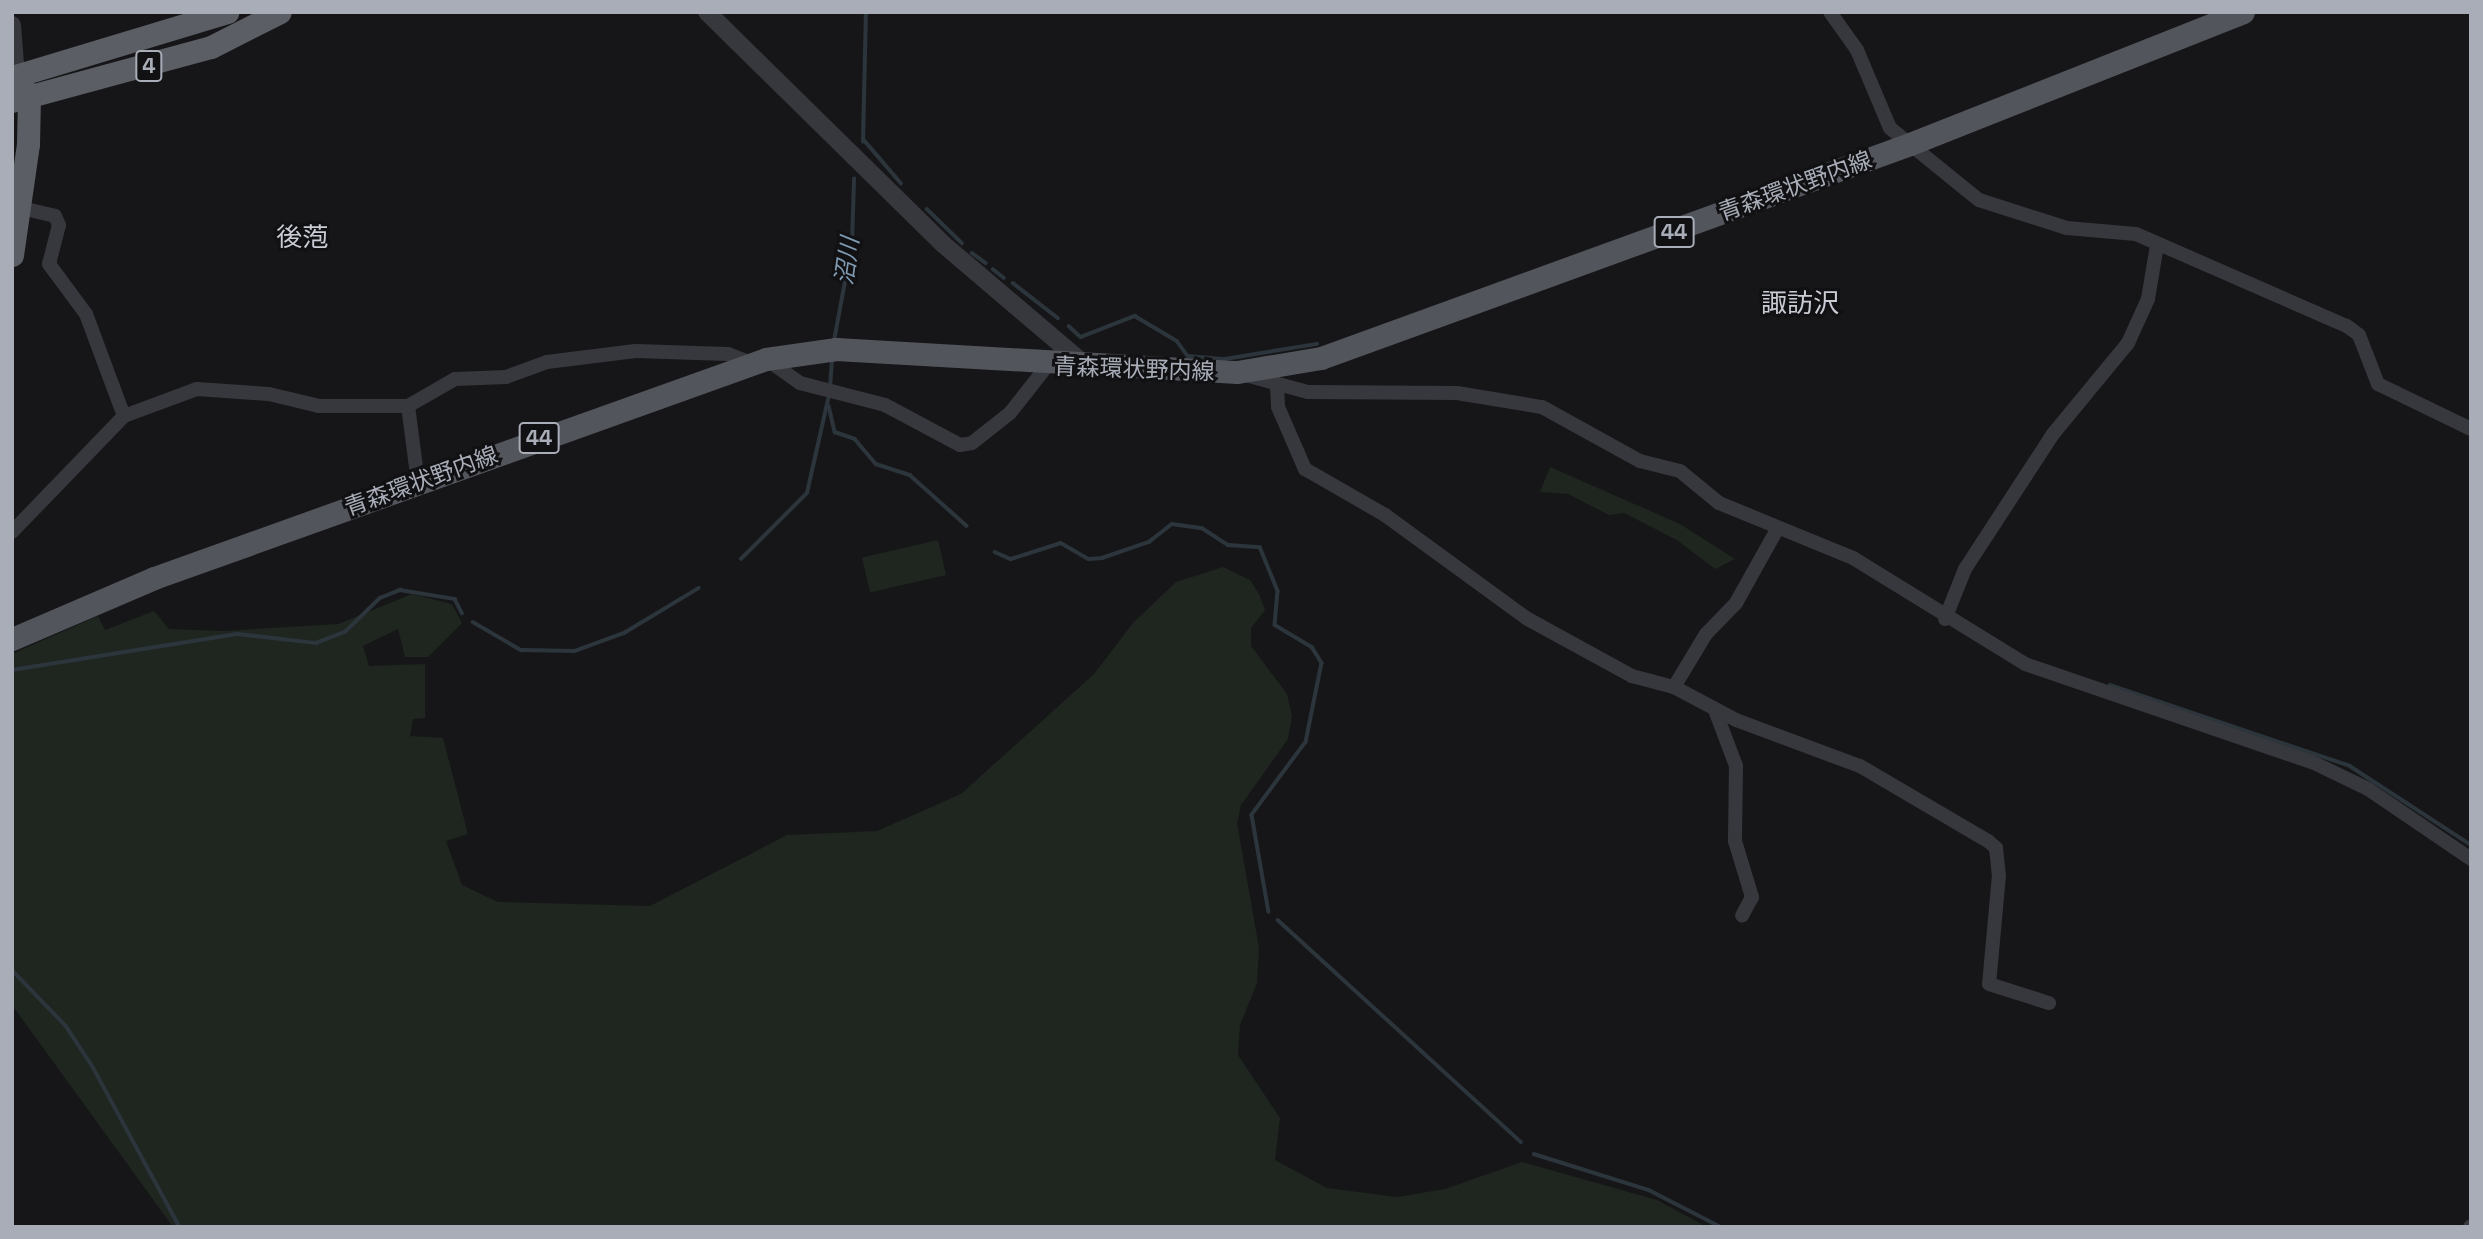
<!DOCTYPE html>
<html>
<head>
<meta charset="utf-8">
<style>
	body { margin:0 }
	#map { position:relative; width:2483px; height:1239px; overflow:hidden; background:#161618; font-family:"Space Grotesk","Noto Sans JP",sans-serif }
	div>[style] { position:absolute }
	.green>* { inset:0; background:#1e261f; transform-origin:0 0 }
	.stream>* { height:3.5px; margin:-1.75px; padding:0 1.75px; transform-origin:1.75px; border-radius:1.75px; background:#2c353c }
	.minor>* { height:14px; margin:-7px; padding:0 7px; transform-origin:7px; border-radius:7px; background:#37383d }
	.tertiary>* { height:18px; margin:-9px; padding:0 9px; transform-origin:9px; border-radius:9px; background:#37383d }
	.primary>* { height:23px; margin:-11.5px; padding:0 11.5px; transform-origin:11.5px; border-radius:11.5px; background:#53555c }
	.trunk>* { height:23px; margin:-11.5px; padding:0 11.5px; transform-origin:11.5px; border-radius:11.5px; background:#5b5e65 }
	span { translate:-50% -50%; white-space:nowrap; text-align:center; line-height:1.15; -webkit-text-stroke:6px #111113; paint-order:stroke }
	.shield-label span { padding:2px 5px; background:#111113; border:2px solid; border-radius:5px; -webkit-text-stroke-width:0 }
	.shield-label { font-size:21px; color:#a8adb8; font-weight:700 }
	.street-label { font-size:23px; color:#a8adb8 }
	.water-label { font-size:24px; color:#7f9bb3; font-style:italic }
	.quarter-label { font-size:26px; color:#c9ccd4 }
	.frame { position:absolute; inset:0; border:14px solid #a8adb8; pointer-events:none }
</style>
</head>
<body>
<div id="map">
	<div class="green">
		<i style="clip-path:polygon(1550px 467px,1680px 524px,1735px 559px,1715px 569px,1677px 540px,1624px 513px,1609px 515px,1568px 494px,1540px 492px)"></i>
		<i style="left:938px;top:540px;width:36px;height:78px;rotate:77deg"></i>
		<i style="clip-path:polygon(1223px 567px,1250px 580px,1259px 594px,1265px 610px,1251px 628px,1251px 646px,1287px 694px,1292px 716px,1288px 739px,1241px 805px,1237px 823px,1259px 948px,1257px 983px,1240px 1025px,1238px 1055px,1280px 1118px,1275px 1160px,1327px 1188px,1397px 1197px,1445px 1189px,1522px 1162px,1657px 1200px,1707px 1227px,173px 1227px,12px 1005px,12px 654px,98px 616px,105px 630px,154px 611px,169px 629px,223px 631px,338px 624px,412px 594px,452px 604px,462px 623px,428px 657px,405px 657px,398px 629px,363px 646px,369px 666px,425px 664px,425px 718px,413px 719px,410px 736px,443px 738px,468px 834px,446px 841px,462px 885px,498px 902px,650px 906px,787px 835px,877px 831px,961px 794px,1094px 674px,1133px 623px,1176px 582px)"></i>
	</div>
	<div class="stream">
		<i style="left:864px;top:140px;width:57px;rotate:49.3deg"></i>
		<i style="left:863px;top:142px;width:130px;rotate:-88.7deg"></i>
		<i style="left:927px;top:209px;width:49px;rotate:44.2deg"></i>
		<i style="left:972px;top:253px;width:17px;rotate:36deg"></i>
		<i style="left:993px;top:269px;width:14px;rotate:39deg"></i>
		<i style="left:1013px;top:283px;width:57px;rotate:37.9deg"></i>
		<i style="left:1069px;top:326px;width:16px;rotate:43deg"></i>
		<i style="left:1081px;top:337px;width:58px;rotate:-21.3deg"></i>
		<i style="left:1135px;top:316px;width:49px;rotate:30.8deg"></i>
		<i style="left:1177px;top:341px;width:19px;rotate:54deg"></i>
		<i style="left:1188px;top:356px;width:37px;rotate:5deg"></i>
		<i style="left:1225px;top:359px;width:93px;rotate:-9.3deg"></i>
		<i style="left:834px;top:341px;width:99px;rotate:-79.5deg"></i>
		<i style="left:852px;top:244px;width:65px;rotate:-88.2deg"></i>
		<i style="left:830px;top:388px;width:26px;rotate:-86deg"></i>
		<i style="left:829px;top:406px;width:27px;rotate:77deg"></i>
		<i style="left:835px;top:432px;width:21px;rotate:19deg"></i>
		<i style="left:855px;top:439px;width:33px;rotate:50deg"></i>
		<i style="left:876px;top:464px;width:36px;rotate:18deg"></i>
		<i style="left:910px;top:475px;width:76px;rotate:41.8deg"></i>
		<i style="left:995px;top:552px;width:17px;rotate:24deg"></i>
		<i style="left:1011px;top:559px;width:52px;rotate:-17.7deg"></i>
		<i style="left:1061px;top:543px;width:32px;rotate:30deg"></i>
		<i style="left:1089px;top:559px;width:13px;rotate:-4deg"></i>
		<i style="left:1102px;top:558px;width:50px;rotate:-18.8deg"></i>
		<i style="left:1149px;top:542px;width:29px;rotate:-38deg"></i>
		<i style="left:1172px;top:524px;width:30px;rotate:8deg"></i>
		<i style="left:1202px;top:528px;width:31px;rotate:33deg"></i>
		<i style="left:1228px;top:545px;width:32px;rotate:4deg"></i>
		<i style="left:1260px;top:547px;width:48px;rotate:67.8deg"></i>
		<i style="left:1278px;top:591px;width:34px;rotate:95deg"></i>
		<i style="left:1275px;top:625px;width:43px;rotate:30.7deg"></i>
		<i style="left:1312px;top:647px;width:19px;rotate:58deg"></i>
		<i style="left:1322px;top:663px;width:81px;rotate:101.4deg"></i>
		<i style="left:1306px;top:742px;width:91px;rotate:126.5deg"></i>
		<i style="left:1252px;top:815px;width:98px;rotate:80.1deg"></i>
		<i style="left:741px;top:559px;width:93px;rotate:-45deg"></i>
		<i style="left:807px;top:493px;width:100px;rotate:-77.3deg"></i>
		<i style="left:473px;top:622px;width:56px;rotate:30.3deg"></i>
		<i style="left:521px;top:650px;width:54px;rotate:1.1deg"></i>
		<i style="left:575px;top:651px;width:52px;rotate:-20.2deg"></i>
		<i style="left:624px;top:633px;width:87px;rotate:-31deg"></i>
		<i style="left:12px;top:670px;width:229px;rotate:-9.1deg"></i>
		<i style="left:238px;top:634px;width:79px;rotate:6.6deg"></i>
		<i style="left:316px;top:643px;width:31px;rotate:-21deg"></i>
		<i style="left:345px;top:632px;width:49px;rotate:-44.2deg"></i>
		<i style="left:380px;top:598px;width:22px;rotate:-22deg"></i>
		<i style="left:400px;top:590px;width:56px;rotate:9.3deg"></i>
		<i style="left:455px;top:599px;width:16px;rotate:63deg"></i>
		<i style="left:2110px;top:685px;width:253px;rotate:18.6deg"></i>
		<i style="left:2350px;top:766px;width:145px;rotate:33.1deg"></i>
		<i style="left:1278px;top:920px;width:329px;rotate:42.4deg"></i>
		<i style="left:12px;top:970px;width:78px;rotate:46deg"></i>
		<i style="left:66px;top:1026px;width:49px;rotate:56.6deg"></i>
		<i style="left:93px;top:1067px;width:182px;rotate:61.5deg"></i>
		<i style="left:1534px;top:1154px;width:121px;rotate:17.4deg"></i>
		<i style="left:1649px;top:1190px;width:81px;rotate:27.2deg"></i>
	</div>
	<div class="minor">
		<i style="left:1830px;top:12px;width:47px;rotate:54.6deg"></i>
		<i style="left:1857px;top:50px;width:85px;rotate:67.1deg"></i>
		<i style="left:1890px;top:128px;width:114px;rotate:39deg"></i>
		<i style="left:1979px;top:200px;width:92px;rotate:17.7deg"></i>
		<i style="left:2067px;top:228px;width:69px;rotate:5deg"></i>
		<i style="left:2136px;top:234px;width:230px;rotate:23.6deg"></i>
		<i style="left:2347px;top:326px;width:15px;rotate:37deg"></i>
		<i style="left:2359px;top:335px;width:53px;rotate:68.8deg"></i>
		<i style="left:2378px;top:384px;width:103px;rotate:25.8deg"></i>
		<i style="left:21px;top:208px;width:35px;rotate:13deg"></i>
		<i style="left:55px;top:216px;width:10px;rotate:66deg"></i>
		<i style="left:59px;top:225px;width:40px;rotate:104.4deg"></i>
		<i style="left:49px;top:264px;width:62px;rotate:53.5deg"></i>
		<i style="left:86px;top:314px;width:109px;rotate:69.6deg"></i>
		<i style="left:766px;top:359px;width:42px;rotate:35.2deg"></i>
		<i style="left:800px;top:383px;width:88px;rotate:14.5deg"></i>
		<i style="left:885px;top:405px;width:85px;rotate:28.1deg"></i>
		<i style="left:960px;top:445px;width:12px;rotate:-9deg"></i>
		<i style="left:972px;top:443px;width:48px;rotate:-38.3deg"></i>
		<i style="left:1010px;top:413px;width:60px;rotate:-51.8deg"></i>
		<i style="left:1242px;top:374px;width:68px;rotate:15.3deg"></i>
		<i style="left:1308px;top:392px;width:149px;rotate:0.4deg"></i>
		<i style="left:1457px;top:393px;width:86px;rotate:9.4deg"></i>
		<i style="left:1542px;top:407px;width:112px;rotate:28.9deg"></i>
		<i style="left:1640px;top:461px;width:41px;rotate:14deg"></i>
		<i style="left:1680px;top:471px;width:50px;rotate:39.4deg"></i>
		<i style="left:1719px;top:503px;width:145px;rotate:22.3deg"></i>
		<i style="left:1853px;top:558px;width:202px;rotate:31.6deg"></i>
		<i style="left:2025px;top:664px;width:303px;rotate:18.9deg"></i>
		<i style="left:2312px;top:762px;width:62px;rotate:25.7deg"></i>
		<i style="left:2368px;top:789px;width:125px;rotate:34.2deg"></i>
		<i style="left:1277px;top:386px;width:21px;rotate:87deg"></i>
		<i style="left:1278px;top:407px;width:68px;rotate:66.5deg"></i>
		<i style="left:1305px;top:469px;width:92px;rotate:29.9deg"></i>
		<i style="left:1385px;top:515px;width:175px;rotate:36.1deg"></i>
		<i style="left:1526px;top:618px;width:121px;rotate:28.7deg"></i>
		<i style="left:1632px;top:676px;width:43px;rotate:14.7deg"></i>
		<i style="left:1674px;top:687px;width:70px;rotate:28deg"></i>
		<i style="left:1736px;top:720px;width:132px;rotate:20.4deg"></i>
		<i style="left:1860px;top:766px;width:148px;rotate:30.4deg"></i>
		<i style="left:1988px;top:841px;width:11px;rotate:41deg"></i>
		<i style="left:1996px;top:848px;width:27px;rotate:84deg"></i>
		<i style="left:1999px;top:875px;width:109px;rotate:95.2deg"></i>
		<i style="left:1989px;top:984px;width:63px;rotate:17.6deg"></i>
		<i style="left:408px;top:406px;width:77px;rotate:82.5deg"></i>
		<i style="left:12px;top:532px;width:161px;rotate:-46deg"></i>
		<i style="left:124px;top:416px;width:78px;rotate:-20.3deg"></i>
		<i style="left:197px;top:389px;width:72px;rotate:4deg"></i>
		<i style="left:269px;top:394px;width:51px;rotate:13.5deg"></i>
		<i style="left:319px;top:406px;width:89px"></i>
		<i style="left:408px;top:406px;width:54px;rotate:-29.9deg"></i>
		<i style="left:455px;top:379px;width:51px;rotate:-2.2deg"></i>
		<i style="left:506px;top:377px;width:44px;rotate:-20.1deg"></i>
		<i style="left:547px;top:362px;width:89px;rotate:-7.1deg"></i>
		<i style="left:635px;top:351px;width:93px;rotate:1.8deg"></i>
		<i style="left:728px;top:354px;width:26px;rotate:21deg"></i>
		<i style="left:1945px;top:619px;width:54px;rotate:-68.2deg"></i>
		<i style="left:1965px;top:569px;width:161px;rotate:-56.9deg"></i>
		<i style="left:2053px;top:434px;width:118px;rotate:-50.5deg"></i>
		<i style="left:2128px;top:343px;width:48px;rotate:-65.6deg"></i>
		<i style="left:2148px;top:299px;width:55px;rotate:-80.5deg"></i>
		<i style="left:1674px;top:687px;width:62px;rotate:-58.9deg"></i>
		<i style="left:1706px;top:634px;width:43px;rotate:-45.9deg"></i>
		<i style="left:1736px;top:603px;width:86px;rotate:-60.8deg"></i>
		<i style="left:1715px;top:710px;width:60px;rotate:69.4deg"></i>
		<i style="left:1736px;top:766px;width:75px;rotate:90.8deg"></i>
		<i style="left:1735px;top:841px;width:59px;rotate:73.1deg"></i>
		<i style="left:1752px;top:897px;width:21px;rotate:118deg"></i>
		<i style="left:2470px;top:1227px;width:1px;rotate:-45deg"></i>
	</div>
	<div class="tertiary">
		<i style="left:707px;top:12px;width:331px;rotate:44.5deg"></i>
		<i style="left:943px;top:244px;width:187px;rotate:40.4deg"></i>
		<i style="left:12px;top:25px;width:51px;rotate:85.5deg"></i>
	</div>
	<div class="primary">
		<i style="left:12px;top:639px;width:155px;rotate:-23.2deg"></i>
		<i style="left:154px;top:578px;width:650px;rotate:-19.69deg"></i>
		<i style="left:766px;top:359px;width:71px;rotate:-8.1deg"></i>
		<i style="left:836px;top:349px;width:402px;rotate:3.3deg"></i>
		<i style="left:1237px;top:372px;width:85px;rotate:-9.5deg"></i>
		<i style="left:1321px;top:358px;width:627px;rotate:-19.97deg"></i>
		<i style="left:1910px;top:144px;width:358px;rotate:-21.6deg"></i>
	</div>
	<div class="trunk">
		<i style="left:12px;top:77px;width:225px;rotate:-16.8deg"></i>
		<i style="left:12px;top:101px;width:206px;rotate:-15.2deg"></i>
		<i style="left:211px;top:47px;width:77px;rotate:-26.9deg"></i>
		<i style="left:12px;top:255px;width:112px;rotate:-81.8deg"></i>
		<i style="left:28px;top:144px;width:46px;rotate:-88.8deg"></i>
		<i style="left:29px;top:98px;width:13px;rotate:-119deg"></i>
	</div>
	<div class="shield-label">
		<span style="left:149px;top:66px">4</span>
		<span style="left:1674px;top:232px">44</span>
		<span style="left:539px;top:438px">44</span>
	</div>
	<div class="street-label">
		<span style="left:1795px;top:186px;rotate:-20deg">青森環状野内線</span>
		<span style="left:1134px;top:369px;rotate:2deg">青森環状野内線</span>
		<span style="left:421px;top:481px;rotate:-20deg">青森環状野内線</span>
	</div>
	<div class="water-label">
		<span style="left:847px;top:261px;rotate:-82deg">沼川</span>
	</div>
	<div class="quarter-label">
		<span style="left:302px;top:238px">後萢</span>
		<span style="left:1800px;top:304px">諏訪沢</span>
	</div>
	<div class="frame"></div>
</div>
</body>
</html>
